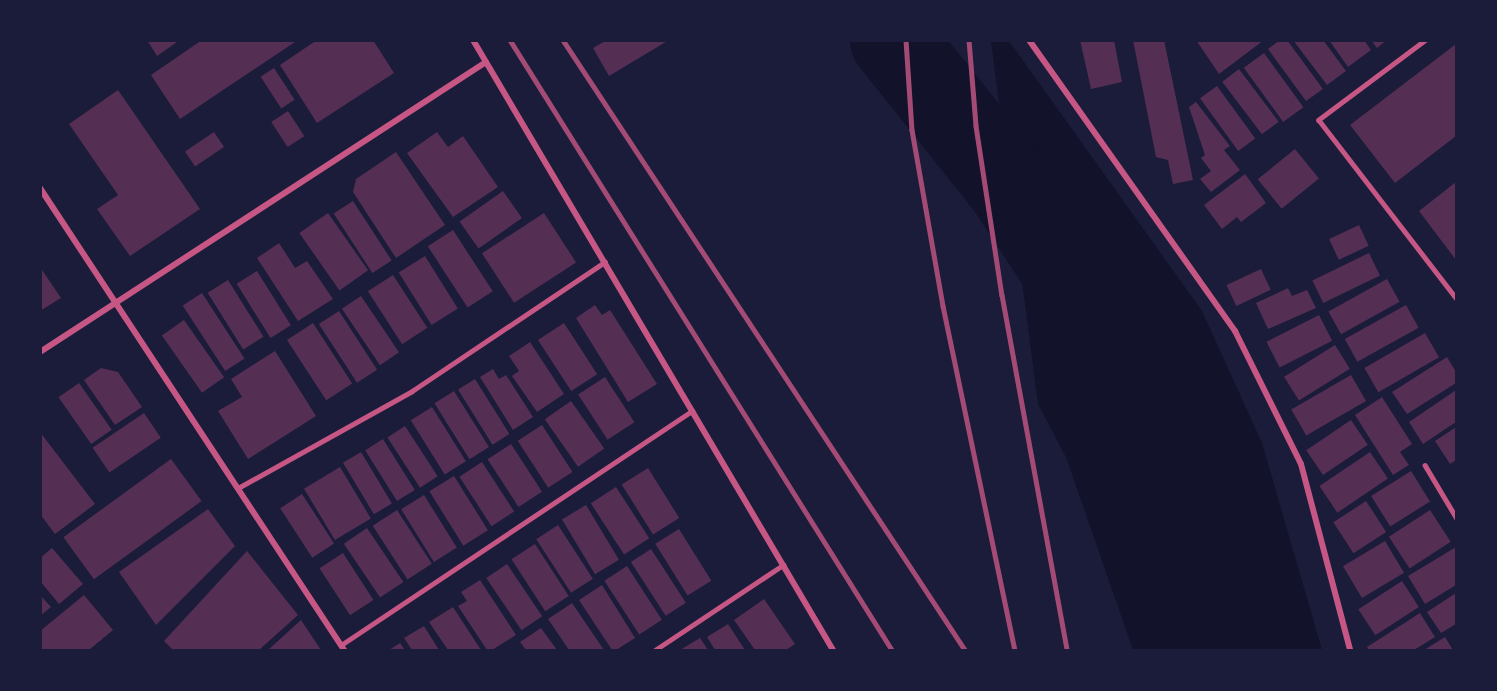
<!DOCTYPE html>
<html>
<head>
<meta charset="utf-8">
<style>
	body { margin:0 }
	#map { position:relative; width:1497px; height:691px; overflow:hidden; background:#1b1b3a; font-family:"Roboto Condensed",sans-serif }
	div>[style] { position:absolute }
	.water>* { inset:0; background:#12122b }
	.river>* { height:86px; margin:-43px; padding:0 43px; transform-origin:43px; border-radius:43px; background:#12122b }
	.building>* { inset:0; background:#542f53; transform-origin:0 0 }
	.service>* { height:4.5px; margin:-2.25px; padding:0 2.25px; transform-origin:2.25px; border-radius:2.25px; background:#c65784 }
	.minor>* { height:6px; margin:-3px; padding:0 3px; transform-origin:3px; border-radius:3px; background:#c65784 }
	.rail>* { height:4.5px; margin:-2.25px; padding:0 2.25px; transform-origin:2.25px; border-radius:2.25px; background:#a44b75 }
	span { translate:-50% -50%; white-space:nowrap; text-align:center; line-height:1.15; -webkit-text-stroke:6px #1b1b3a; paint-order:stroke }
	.frame { position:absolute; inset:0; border:42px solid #1b1b3a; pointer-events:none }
</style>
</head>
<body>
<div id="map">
	<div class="water">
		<i style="clip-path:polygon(991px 41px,1009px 41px,1202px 311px,1262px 443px,1322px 650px,1133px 650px,1066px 457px,1038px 404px)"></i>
	</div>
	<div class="river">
		<i style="left:893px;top:40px;width:184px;rotate:51.4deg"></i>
		<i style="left:1008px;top:184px;width:118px;rotate:56.7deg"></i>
	</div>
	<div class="building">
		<i style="clip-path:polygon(147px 40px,180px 40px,157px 56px)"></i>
		<i style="clip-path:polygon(202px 40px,298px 40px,180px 119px,151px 75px)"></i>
		<i style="clip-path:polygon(317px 40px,373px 40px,394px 73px,317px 123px,280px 65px)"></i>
		<i style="clip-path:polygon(607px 40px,669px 40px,609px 76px,593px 48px)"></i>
		<i style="clip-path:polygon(1080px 40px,1114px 40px,1122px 82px,1091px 89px)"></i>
		<i style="clip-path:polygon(1133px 40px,1164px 40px,1193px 180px,1173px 184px,1168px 160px,1156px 157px)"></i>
		<i style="clip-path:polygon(1196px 40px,1264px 40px,1219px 74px)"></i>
		<i style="clip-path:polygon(1280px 40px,1287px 40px,1323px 89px,1306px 101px,1268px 49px)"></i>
		<i style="clip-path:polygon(1293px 40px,1323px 40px,1346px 71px,1327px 85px)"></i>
		<i style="clip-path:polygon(1329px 40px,1364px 40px,1371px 50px,1348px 67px)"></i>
		<i style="clip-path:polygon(1371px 40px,1387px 40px,1377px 48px)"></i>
		<i style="clip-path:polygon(1456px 44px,1456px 136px,1395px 183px,1350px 125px)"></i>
		<i style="left:1264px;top:53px;width:67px;height:25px;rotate:54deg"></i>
		<i style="left:274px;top:68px;width:38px;height:16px;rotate:57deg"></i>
		<i style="left:1239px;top:69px;width:66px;height:21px;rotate:53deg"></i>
		<i style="left:1217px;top:86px;width:65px;height:21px;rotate:54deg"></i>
		<i style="clip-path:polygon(118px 90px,200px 209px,130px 256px,97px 209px,118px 195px,69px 124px)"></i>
		<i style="clip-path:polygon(1196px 102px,1230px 146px,1224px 150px,1240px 170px,1211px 192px,1200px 179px,1211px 171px,1201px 158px,1205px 155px,1189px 107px)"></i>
		<i style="left:288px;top:111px;width:30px;height:20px;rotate:57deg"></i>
		<i style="left:214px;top:132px;width:18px;height:35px;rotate:56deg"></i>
		<i style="clip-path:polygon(437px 132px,448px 147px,463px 136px,498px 187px,453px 217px,407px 153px)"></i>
		<i style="left:1295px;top:149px;width:38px;height:48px;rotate:51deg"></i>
		<i style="clip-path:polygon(396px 152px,445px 225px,396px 258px,353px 192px,356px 179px)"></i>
		<i style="clip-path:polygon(1245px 174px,1266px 203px,1241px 222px,1237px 217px,1222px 229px,1204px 205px)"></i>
		<i style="clip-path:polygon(1456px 182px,1456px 260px,1419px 211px)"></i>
		<i style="left:503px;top:191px;width:33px;height:53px;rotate:55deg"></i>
		<i style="left:353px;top:201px;width:71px;height:23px;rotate:57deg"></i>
		<i style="left:328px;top:213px;width:70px;height:35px;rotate:55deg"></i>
		<i style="left:544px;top:213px;width:59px;height:74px;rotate:57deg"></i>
		<i style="left:1359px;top:225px;width:23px;height:33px;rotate:65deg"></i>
		<i style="left:453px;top:230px;width:73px;height:30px;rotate:57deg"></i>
		<i style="clip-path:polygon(279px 243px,295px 268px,307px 261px,333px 299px,298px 321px,257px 258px)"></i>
		<i style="left:1369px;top:253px;width:25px;height:63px;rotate:64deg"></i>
		<i style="left:425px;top:256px;width:62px;height:31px;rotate:58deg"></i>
		<i style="clip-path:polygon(40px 267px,61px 298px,40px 311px)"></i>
		<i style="left:1261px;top:269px;width:23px;height:38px;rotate:65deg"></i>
		<i style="left:257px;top:271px;width:64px;height:24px;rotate:58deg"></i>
		<i style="left:393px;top:275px;width:63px;height:30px;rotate:57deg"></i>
		<i style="left:1387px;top:279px;width:26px;height:67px;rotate:61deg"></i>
		<i style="left:228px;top:280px;width:67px;height:24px;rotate:58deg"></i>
		<i style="clip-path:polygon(1288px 288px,1292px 296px,1307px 290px,1316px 308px,1268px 329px,1256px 303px)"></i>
		<i style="left:202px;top:293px;width:78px;height:23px;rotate:57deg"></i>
		<i style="left:361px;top:296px;width:68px;height:23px;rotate:56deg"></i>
		<i style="clip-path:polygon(595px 305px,602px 315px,610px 310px,657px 384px,628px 402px,576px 318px)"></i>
		<i style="left:1406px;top:305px;width:26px;height:70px;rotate:61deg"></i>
		<i style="left:339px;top:311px;width:70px;height:24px;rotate:57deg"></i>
		<i style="left:1319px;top:315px;width:29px;height:59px;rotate:63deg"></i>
		<i style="left:184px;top:320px;width:70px;height:27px;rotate:55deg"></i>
		<i style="left:313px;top:323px;width:72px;height:31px;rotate:57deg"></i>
		<i style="left:564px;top:323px;width:61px;height:31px;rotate:57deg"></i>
		<i style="left:1425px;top:333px;width:28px;height:70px;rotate:60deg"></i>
		<i style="clip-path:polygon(530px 342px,564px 394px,537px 412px,512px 376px,519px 371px,509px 356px)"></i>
		<i style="left:1335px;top:345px;width:28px;height:60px;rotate:58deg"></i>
		<i style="clip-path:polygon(275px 351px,316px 416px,248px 459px,218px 411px,242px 397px,231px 379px)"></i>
		<i style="clip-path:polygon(1447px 357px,1456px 372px,1456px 383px,1407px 414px,1392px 392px)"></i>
		<i style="clip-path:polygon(101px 368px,118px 372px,142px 407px,115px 425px,84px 380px)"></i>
		<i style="clip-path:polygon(493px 369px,499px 379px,506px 375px,533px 417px,513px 430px,480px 377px)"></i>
		<i style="left:1351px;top:375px;width:30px;height:69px;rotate:60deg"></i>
		<i style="left:605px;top:377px;width:54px;height:32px;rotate:57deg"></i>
		<i style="left:475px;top:379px;width:65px;height:20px;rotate:58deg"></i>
		<i style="left:79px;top:383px;width:57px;height:25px;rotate:55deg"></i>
		<i style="clip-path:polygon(1456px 390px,1456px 422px,1423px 444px,1409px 422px)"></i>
		<i style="left:454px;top:391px;width:66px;height:23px;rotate:58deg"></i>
		<i style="clip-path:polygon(1382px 397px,1412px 444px,1400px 452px,1409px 465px,1393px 475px,1355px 415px)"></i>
		<i style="left:571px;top:401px;width:58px;height:32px;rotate:55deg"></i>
		<i style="left:432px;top:407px;width:64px;height:25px;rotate:58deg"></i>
		<i style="left:144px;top:413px;width:30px;height:62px;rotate:56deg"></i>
		<i style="left:1351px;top:420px;width:30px;height:54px;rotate:56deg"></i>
		<i style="left:542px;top:425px;width:56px;height:29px;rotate:57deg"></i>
		<i style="left:405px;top:426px;width:60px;height:21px;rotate:57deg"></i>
		<i style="clip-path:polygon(1456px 427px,1456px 460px,1450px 464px,1435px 441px)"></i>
		<i style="clip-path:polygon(40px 432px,95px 504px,55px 534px,40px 514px)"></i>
		<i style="left:383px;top:439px;width:60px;height:21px;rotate:58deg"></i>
		<i style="left:511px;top:444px;width:57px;height:28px;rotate:57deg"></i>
		<i style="left:361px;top:452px;width:60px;height:21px;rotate:59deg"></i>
		<i style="left:1370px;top:452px;width:32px;height:61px;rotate:56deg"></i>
		<i style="left:171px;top:459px;width:52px;height:133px;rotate:54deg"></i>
		<i style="left:482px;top:462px;width:59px;height:27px;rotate:57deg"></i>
		<i style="left:340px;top:467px;width:60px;height:42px;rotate:59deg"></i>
		<i style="left:648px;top:468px;width:59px;height:31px;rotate:58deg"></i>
		<i style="left:1411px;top:471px;width:36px;height:47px;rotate:58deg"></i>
		<i style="left:454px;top:476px;width:64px;height:29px;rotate:58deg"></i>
		<i style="left:616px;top:487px;width:61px;height:30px;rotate:57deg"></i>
		<i style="left:302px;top:494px;width:59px;height:26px;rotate:57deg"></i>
		<i style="left:424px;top:495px;width:62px;height:27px;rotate:58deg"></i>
		<i style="left:1366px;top:501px;width:37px;height:39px;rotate:57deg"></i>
		<i style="left:586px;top:505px;width:64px;height:28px;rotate:59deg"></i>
		<i style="clip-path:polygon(208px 509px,235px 546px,156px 625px,119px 572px)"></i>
		<i style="left:397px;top:510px;width:64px;height:29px;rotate:57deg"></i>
		<i style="left:1430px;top:510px;width:38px;height:49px;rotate:57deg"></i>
		<i style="left:558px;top:525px;width:64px;height:26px;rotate:57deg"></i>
		<i style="left:367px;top:528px;width:65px;height:28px;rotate:56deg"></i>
		<i style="left:679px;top:529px;width:61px;height:28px;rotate:58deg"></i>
		<i style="left:1385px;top:541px;width:37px;height:49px;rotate:59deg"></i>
		<i style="left:535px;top:544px;width:62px;height:28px;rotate:57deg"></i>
		<i style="clip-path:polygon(1456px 547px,1456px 585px,1425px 604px,1408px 576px)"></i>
		<i style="clip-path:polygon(52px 548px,83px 584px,59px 604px,40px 581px,40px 558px)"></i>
		<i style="left:651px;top:549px;width:64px;height:24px;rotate:57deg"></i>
		<i style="clip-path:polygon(247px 551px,298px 615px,259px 650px,173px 650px,164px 641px)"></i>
		<i style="left:343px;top:553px;width:56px;height:28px;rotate:57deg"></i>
		<i style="left:507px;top:564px;width:63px;height:25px;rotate:56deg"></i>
		<i style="left:627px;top:566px;width:64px;height:27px;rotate:57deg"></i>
		<i style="clip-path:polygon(480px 580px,516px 635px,492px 650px,487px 650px,458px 606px,467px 601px,461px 592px)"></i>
		<i style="left:1402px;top:581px;width:31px;height:52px;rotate:57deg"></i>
		<i style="clip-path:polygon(602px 585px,635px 638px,616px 650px,612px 650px,579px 600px)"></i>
		<i style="clip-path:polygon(1456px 593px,1456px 624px,1441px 633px,1427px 612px)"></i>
		<i style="clip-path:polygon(40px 595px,51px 607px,40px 616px)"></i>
		<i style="clip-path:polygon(84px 595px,113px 630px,89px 650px,40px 650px,40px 631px)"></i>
		<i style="clip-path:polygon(764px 599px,795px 644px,786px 650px,755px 650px,734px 620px)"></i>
		<i style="clip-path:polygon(572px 603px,604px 650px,569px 650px,548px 619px)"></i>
		<i style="clip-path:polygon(453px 607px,481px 650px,448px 650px,429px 622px)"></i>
		<i style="clip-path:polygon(1420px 613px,1435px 637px,1414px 650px,1369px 650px,1367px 647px)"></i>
		<i style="clip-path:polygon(301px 620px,321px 650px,268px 650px)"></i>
		<i style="clip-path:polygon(728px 624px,745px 650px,715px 650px,707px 637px)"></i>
		<i style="clip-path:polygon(424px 626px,439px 650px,412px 650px,404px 638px)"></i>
		<i style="clip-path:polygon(541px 628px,557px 650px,526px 650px,520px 642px)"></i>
		<i style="clip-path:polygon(1445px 637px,1453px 650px,1424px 650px)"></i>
		<i style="clip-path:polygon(700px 638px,708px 650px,680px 650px)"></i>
		<i style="clip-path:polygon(400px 643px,405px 650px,389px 650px)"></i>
	</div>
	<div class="service">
		<i style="left:1426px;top:40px;width:134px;rotate:143.2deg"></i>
		<i style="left:1319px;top:120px;width:225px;rotate:52.4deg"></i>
		<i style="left:1425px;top:465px;width:61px;rotate:59.2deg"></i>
		<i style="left:238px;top:488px;width:199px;rotate:-29.1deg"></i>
		<i style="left:412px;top:391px;width:232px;rotate:-33.8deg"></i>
		<i style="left:341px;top:645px;width:422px;rotate:-33.7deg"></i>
		<i style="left:655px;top:650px;width:154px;rotate:-33.6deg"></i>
	</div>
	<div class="minor">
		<i style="left:473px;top:40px;width:708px;rotate:59.45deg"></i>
		<i style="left:1029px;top:40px;width:357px;rotate:54.7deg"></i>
		<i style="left:1235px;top:331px;width:148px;rotate:63.6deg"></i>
		<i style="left:1301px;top:464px;width:192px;rotate:75.2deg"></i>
		<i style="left:40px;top:188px;width:553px;rotate:56.65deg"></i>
		<i style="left:40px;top:352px;width:532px;rotate:-33.03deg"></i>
	</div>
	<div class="rail">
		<i style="left:510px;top:40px;width:720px;rotate:57.94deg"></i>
		<i style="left:563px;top:40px;width:731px;rotate:56.61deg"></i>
		<i style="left:906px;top:40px;width:90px;rotate:86.2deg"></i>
		<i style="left:912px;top:130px;width:179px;rotate:80deg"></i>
		<i style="left:943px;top:306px;width:351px;rotate:78.2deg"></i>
		<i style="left:969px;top:40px;width:86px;rotate:85.3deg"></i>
		<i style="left:976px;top:126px;width:171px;rotate:81.3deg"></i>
		<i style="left:1002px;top:295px;width:361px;rotate:79.6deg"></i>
	</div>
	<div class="frame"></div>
</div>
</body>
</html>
